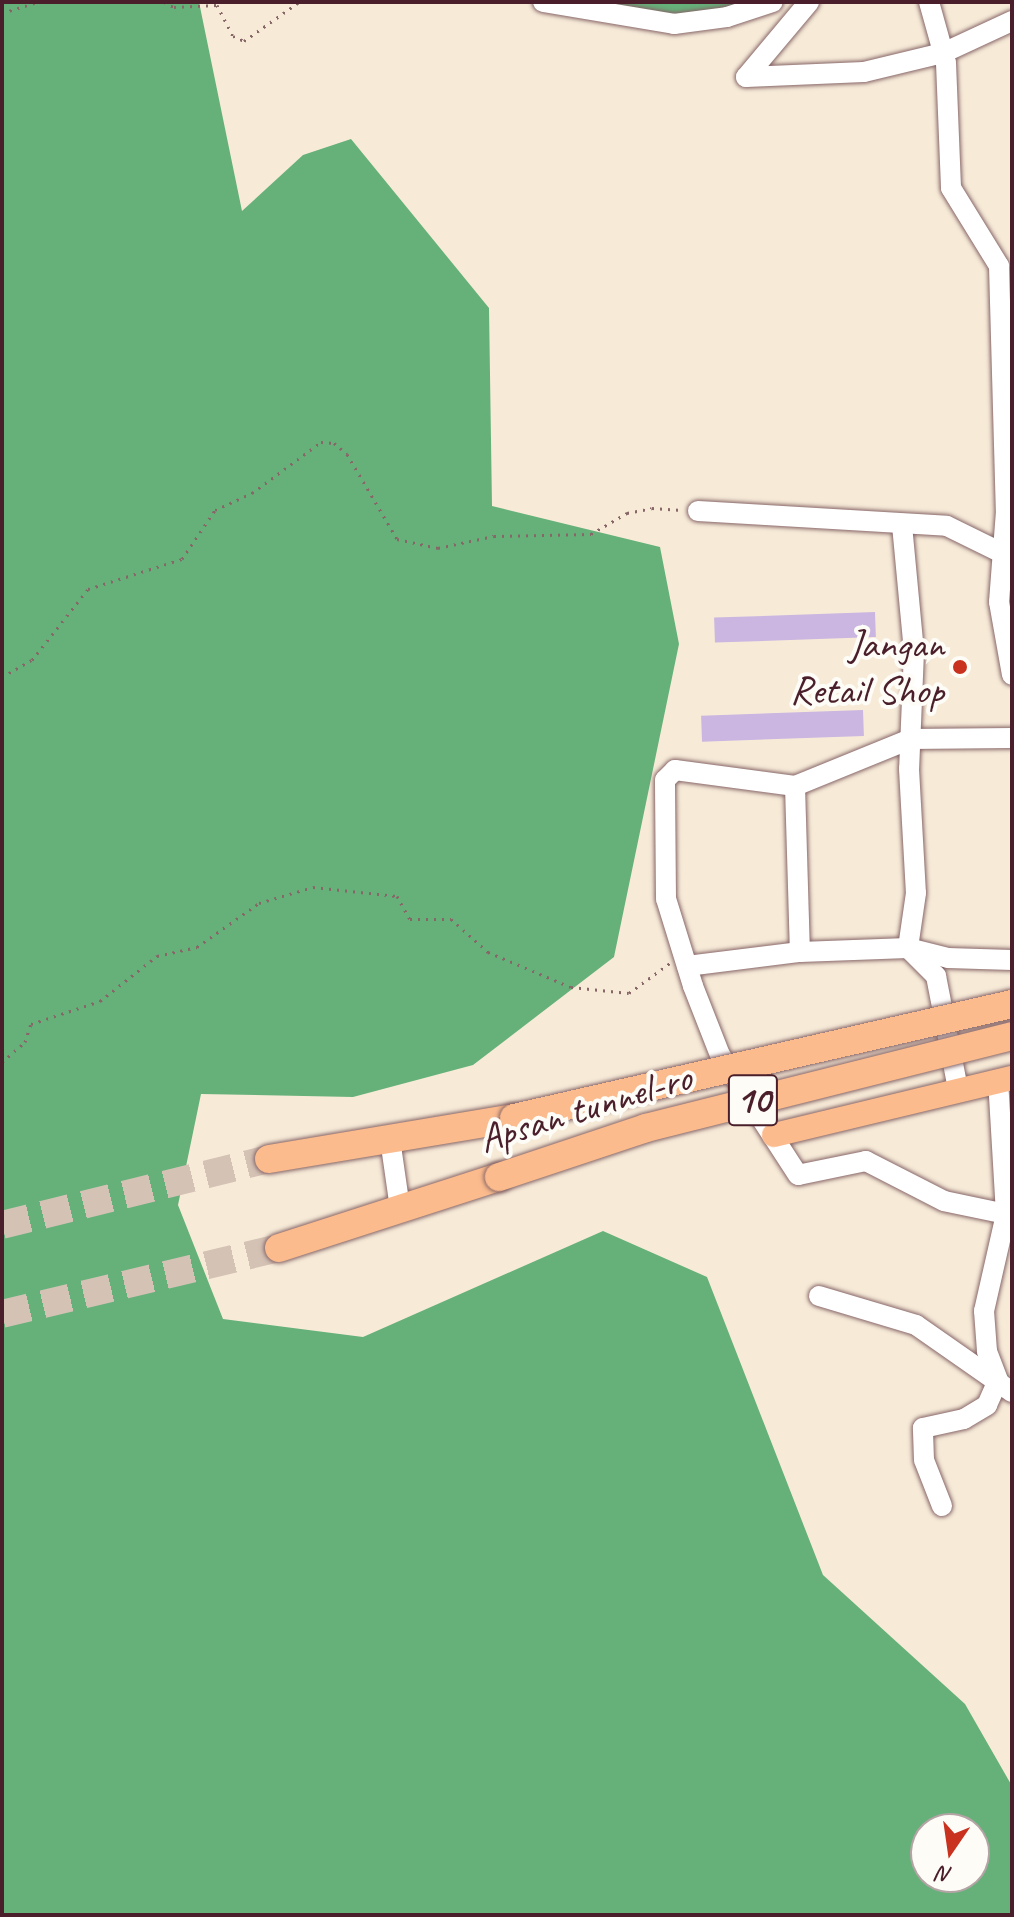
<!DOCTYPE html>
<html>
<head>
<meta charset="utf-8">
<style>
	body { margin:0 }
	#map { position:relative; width:1014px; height:1917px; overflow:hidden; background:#f7ebd8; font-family:Caveat,sans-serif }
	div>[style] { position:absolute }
	.forest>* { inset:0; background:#66b17a }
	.building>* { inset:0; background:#cab6e1; transform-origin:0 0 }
	.highway-tunnel>* { height:28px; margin-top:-14px; transform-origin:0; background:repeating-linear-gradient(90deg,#d4c2b5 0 28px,transparent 0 42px) }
	.path>* { height:3px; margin-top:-1.5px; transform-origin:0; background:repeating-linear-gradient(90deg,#876668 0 2px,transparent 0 8px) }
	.roads { filter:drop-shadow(0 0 2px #876668) drop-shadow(0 0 2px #876668) }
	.minor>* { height:20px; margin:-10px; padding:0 10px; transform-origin:10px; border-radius:10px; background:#fff }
	.major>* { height:24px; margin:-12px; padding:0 12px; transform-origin:12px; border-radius:12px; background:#fbbb8d }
	.highway>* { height:28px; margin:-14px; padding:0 14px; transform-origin:14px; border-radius:14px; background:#fbbb8d }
	.bridges { filter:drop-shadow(0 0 2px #876668) drop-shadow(0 0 2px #876668) }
	.highway-bridge>* { height:28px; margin:-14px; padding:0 14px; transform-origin:14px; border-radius:14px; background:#fbbb8d }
	.dots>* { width:22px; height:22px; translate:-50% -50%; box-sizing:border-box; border:4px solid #fdfcf7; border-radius:50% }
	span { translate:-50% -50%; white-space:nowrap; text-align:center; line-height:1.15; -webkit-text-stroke:8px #fdfcf7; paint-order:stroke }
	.shield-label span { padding:2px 6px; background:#fdfcf7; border:2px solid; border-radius:6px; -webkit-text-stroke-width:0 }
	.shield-label { font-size:38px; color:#4a1f2b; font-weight:700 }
	.poi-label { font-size:40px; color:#4a1f2b }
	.right { translate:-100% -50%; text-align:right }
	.street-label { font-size:40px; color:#4a1f2b }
	.frame { position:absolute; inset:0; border:4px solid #4a1f2b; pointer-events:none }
	.north { position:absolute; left:910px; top:1813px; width:80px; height:80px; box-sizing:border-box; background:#fdfcf7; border:2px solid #b5a4a5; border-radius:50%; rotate:193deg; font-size:22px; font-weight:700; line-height:32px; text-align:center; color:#4a1f2b }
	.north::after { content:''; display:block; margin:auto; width:28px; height:36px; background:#c8321e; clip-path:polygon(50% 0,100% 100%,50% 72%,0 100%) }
</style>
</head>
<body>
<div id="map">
	<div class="forest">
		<i style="clip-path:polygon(evenodd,2px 2px,199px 2px,242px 211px,303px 155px,351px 139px,489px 308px,492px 506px,660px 547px,679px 644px,614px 957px,473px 1065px,353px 1097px,201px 1094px,178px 1205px,223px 1319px,363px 1337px,603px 1231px,707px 1277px,823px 1575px,965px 1704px,1012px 1786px,1012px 1915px,2px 1915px,2px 2px,926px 1829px,974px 1829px,974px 1877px,926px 1877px,926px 1829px)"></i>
		<i style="clip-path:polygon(575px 2px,764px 2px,656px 29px)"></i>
	</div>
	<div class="building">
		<i style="left:875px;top:612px;width:25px;height:161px;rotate:88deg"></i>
		<i style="left:863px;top:710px;width:26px;height:162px;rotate:88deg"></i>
	</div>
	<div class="highway-tunnel">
		<i style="left:2px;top:1225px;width:275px;rotate:-13.9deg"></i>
		<i style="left:2px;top:1314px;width:285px;rotate:-13.4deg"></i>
	</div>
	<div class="path">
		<i style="left:164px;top:2px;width:11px;rotate:27deg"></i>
		<i style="left:174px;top:7px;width:43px;rotate:-2.7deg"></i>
		<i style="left:217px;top:5px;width:35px;rotate:63deg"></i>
		<i style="left:233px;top:36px;width:12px;rotate:24deg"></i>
		<i style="left:244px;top:41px;width:67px;rotate:-35.3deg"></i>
		<i style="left:2px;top:13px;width:37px;rotate:-17deg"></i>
		<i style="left:2px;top:677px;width:34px;rotate:-30deg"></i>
		<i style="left:32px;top:660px;width:90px;rotate:-51.7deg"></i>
		<i style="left:88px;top:589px;width:99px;rotate:-17.7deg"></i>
		<i style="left:182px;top:559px;width:59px;rotate:-56deg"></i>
		<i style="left:215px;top:510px;width:41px;rotate:-24.7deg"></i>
		<i style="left:252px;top:493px;width:86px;rotate:-36.5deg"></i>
		<i style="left:321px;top:442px;width:13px;rotate:4deg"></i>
		<i style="left:334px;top:443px;width:17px;rotate:40deg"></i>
		<i style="left:347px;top:454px;width:99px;rotate:59.5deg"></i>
		<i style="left:397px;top:539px;width:42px;rotate:12.4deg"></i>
		<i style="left:438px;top:548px;width:57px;rotate:-12.1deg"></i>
		<i style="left:494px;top:536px;width:97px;rotate:-1.2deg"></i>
		<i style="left:591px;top:534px;width:42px;rotate:-30.3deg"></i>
		<i style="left:627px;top:513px;width:25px;rotate:-11deg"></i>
		<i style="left:652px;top:508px;width:30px;rotate:4deg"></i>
		<i style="left:2px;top:1062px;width:30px;rotate:-41deg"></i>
		<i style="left:25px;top:1042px;width:19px;rotate:-72deg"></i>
		<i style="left:31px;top:1024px;width:73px;rotate:-18.4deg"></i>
		<i style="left:100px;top:1001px;width:73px;rotate:-38.3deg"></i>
		<i style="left:157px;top:956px;width:41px;rotate:-12.7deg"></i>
		<i style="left:197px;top:947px;width:76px;rotate:-35.4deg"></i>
		<i style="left:259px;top:903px;width:56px;rotate:-16.5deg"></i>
		<i style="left:313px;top:887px;width:84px;rotate:6.1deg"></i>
		<i style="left:397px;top:896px;width:26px;rotate:61deg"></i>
		<i style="left:410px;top:919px;width:41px"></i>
		<i style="left:451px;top:919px;width:50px;rotate:41.7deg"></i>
		<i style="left:488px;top:952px;width:90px;rotate:22.9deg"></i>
		<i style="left:571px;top:987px;width:58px;rotate:5.9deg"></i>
		<i style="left:629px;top:993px;width:51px;rotate:-36.2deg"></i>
	</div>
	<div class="roads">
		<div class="minor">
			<i style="left:543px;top:2px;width:133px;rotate:9.5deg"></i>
			<i style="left:674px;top:24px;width:53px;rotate:-7.5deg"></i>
			<i style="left:727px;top:17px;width:48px;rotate:-18.1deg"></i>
			<i style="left:809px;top:2px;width:98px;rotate:130deg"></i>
			<i style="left:746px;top:77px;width:118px;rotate:-2.4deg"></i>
			<i style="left:864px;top:72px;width:81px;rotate:-13.5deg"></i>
			<i style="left:943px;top:53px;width:76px;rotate:-24.9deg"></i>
			<i style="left:929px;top:2px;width:63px;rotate:74.4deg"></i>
			<i style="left:946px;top:63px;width:125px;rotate:87.7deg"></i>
			<i style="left:951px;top:188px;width:92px;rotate:58.4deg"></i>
			<i style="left:999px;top:266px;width:245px;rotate:88.4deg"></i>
			<i style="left:1006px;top:511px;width:91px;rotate:94.4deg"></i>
			<i style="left:999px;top:602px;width:74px;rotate:79.9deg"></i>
			<i style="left:698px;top:511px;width:249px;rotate:3.4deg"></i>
			<i style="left:947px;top:526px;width:68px;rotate:26.2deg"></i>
			<i style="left:902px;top:525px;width:128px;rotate:84.6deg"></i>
			<i style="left:914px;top:652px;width:117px;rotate:92.4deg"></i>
			<i style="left:909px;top:769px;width:124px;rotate:86.8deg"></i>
			<i style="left:916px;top:893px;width:56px;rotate:98.3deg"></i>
			<i style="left:908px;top:948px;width:40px;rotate:45deg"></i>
			<i style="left:936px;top:976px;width:115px;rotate:79deg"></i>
			<i style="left:958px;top:1089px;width:15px;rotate:-11deg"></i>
			<i style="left:795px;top:786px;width:166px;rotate:88.3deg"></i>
			<i style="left:687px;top:966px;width:114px;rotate:-7.1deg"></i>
			<i style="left:800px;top:952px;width:108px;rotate:-2.1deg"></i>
			<i style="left:908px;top:948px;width:41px;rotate:14deg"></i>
			<i style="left:948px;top:958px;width:64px;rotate:1.8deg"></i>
			<i style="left:390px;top:1139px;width:70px;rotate:81.8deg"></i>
			<i style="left:1006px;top:1214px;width:63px;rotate:-168.2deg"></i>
			<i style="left:944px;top:1201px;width:88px;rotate:-152.9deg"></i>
			<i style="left:866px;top:1161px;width:69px;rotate:168.4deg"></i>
			<i style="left:798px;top:1175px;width:143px;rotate:-123deg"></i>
			<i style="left:720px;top:1055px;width:74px;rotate:-111.4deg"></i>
			<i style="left:693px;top:986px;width:91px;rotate:-107.2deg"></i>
			<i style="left:666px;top:899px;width:119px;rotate:-90.5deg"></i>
			<i style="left:665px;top:780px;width:14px;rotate:-45deg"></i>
			<i style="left:675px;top:770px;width:121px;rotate:7.6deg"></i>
			<i style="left:795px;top:786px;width:124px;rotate:-22.2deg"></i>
			<i style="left:910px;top:739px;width:102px;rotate:-0.6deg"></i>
			<i style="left:819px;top:1296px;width:101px;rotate:16.6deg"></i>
			<i style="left:916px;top:1325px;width:117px;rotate:34.9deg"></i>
			<i style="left:942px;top:1506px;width:49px;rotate:-111.4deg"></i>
			<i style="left:924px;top:1460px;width:32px;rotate:-92deg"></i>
			<i style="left:923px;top:1428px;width:42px;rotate:-12.4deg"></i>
			<i style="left:964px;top:1419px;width:27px;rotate:-31deg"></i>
			<i style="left:987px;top:1405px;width:27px;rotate:-66deg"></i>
			<i style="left:998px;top:1380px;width:31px;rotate:-111deg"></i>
			<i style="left:987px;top:1351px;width:40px;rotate:-94.3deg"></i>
			<i style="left:984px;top:1311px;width:99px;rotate:-77.2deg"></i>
			<i style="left:1006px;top:1214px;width:133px;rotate:-93.4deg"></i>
		</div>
		<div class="major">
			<i style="left:774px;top:1135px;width:245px;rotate:-13.5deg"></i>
		</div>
		<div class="highway">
			<i style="left:269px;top:1159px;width:248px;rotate:-9.5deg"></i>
			<i style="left:279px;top:1248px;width:231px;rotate:-17.9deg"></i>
		</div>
	</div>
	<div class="bridges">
		<div class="highway-bridge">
			<i style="left:514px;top:1118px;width:511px;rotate:-12.89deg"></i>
			<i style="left:499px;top:1177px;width:155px;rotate:-18.4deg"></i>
			<i style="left:646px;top:1128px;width:377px;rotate:-14.1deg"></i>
		</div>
	</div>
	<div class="dots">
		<i style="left:960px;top:667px;background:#c8321e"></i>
	</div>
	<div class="shield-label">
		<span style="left:753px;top:1100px">10</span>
	</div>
	<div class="poi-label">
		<span class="right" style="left:944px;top:667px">Jangan<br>Retail Shop</span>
	</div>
	<div class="street-label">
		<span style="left:585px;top:1108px;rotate:-17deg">Apsan tunnel-ro</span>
	</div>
	<div class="frame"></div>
	<div class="north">N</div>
</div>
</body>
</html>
